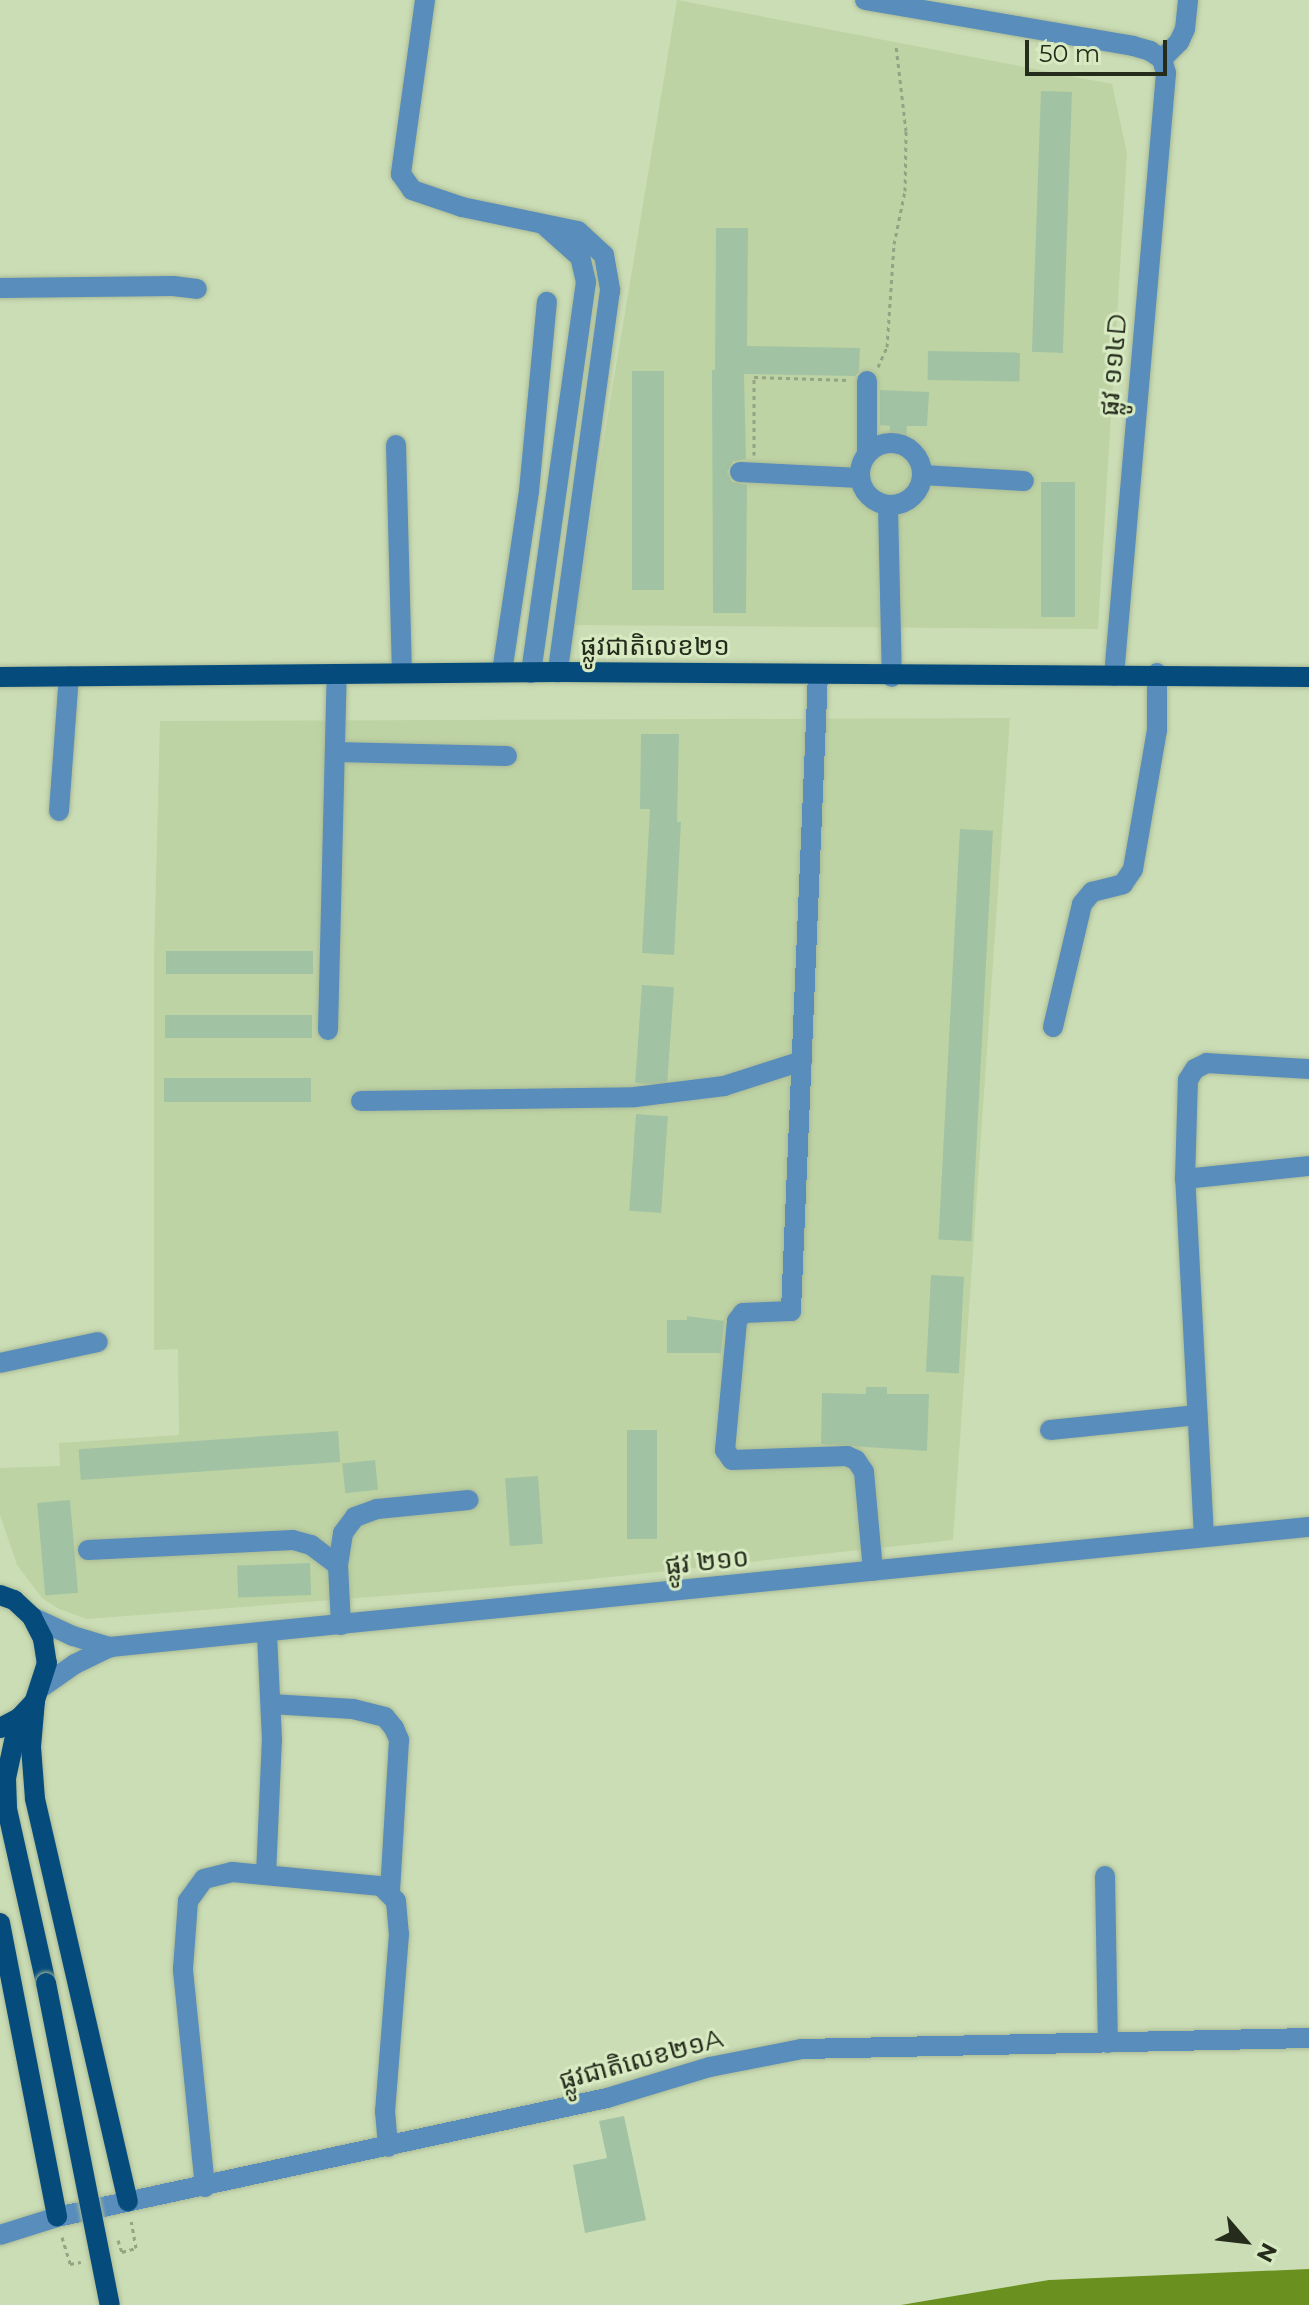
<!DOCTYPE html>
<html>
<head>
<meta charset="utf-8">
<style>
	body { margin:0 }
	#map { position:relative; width:1309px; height:2305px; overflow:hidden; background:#cbddb5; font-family:Montserrat,"Noto Sans Khmer",sans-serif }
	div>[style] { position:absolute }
	.built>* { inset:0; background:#bed3a4 }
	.water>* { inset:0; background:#6a901f }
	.building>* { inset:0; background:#a1c3a3; transform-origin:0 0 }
	.path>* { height:3px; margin-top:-1.5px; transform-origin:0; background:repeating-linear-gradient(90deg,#94a383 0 4px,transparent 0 8px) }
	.roads { filter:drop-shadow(0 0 2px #aaba96) drop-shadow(0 0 2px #aaba96) }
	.minor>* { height:20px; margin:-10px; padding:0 10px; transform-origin:10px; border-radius:10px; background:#588dbc }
	.minor>.ring { margin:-10px; padding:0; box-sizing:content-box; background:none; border:20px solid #588dbc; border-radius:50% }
	.major>* { height:20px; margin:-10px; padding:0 10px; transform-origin:10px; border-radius:10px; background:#054c7d }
	.bridges { filter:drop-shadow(0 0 2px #aaba96) drop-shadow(0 0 2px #aaba96) }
	.major-bridge>* { height:20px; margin:-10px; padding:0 10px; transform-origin:10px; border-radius:10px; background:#054c7d }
	span { translate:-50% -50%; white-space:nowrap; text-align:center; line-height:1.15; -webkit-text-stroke:6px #d8eac2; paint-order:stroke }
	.street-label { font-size:26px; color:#252c1c }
	.north { position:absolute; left:1205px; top:2201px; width:80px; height:80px; -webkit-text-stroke:6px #d8eac2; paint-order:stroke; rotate:118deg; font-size:22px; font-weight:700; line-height:32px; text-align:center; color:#252c1c }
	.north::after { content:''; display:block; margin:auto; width:28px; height:36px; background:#252c1c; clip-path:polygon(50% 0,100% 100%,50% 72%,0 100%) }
	.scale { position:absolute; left:1025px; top:40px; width:142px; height:36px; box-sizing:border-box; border:4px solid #252c1c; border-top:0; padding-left:10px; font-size:24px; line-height:28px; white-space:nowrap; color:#252c1c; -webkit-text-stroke:6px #d8eac2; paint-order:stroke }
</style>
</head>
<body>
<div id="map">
	<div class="built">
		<i style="clip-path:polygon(677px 0,1112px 84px,1127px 153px,1098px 629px,573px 625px)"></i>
		<i style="clip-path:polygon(1010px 718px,953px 1540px,564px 1582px,87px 1619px,59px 1609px,42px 1598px,17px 1565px,0 1515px,0 1468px,60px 1466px,59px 1443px,179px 1435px,178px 1349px,154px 1350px,154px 956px,160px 721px)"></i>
	</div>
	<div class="water">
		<i style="clip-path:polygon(1309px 2269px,1309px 2305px,901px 2305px,1049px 2280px)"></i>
	</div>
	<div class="building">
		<i style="left:1041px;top:91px;width:31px;height:261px;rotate:2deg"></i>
		<i style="clip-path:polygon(716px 228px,748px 228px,747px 346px,860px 348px,859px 371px,855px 376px,744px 374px,746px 459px,733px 461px,727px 472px,732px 482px,747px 485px,746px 613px,713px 613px,712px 370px,715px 370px)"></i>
		<i style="left:928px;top:351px;width:92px;height:29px;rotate:1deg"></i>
		<i style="left:664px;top:371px;width:219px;height:32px;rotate:90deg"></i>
		<i style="clip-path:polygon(880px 390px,929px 392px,927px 426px,907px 426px,906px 440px,889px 439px,890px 426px,880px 425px)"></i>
		<i style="left:1041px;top:482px;width:34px;height:135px"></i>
		<i style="clip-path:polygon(641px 734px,679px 734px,677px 822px,681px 822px,674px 955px,642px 953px,650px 809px,640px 809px)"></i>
		<i style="left:960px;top:829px;width:33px;height:411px;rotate:3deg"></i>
		<i style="left:313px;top:951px;width:23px;height:147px;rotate:90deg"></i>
		<i style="left:642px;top:985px;width:32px;height:98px;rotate:4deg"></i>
		<i style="left:312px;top:1015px;width:23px;height:147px;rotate:90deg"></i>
		<i style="left:311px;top:1078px;width:24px;height:147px;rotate:90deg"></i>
		<i style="left:636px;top:1114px;width:32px;height:97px;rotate:4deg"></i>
		<i style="left:931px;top:1275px;width:33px;height:97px;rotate:3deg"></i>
		<i style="clip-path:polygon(687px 1316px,724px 1321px,721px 1353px,667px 1353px,667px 1320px,687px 1320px)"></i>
		<i style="clip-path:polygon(866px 1387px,887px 1387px,887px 1394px,929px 1394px,927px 1451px,821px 1444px,822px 1393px,866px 1394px)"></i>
		<i style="left:627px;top:1430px;width:30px;height:109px"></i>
		<i style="left:338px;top:1431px;width:31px;height:260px;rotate:86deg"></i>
		<i style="left:375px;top:1460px;width:30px;height:33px;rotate:84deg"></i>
		<i style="left:538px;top:1476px;width:68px;height:33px;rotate:86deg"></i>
		<i style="left:70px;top:1500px;width:93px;height:33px;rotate:85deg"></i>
		<i style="left:310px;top:1563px;width:32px;height:73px;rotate:88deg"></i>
		<i style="clip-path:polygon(624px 2116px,646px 2220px,585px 2233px,573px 2165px,607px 2158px,599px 2121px)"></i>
	</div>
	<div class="path">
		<i style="left:878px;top:367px;width:22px;rotate:-66deg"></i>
		<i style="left:887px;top:347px;width:103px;rotate:-86.1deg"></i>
		<i style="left:894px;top:244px;width:54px;rotate:-78.3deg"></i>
		<i style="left:905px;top:191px;width:60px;rotate:-89deg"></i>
		<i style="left:906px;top:131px;width:86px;rotate:-96.7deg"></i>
		<i style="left:754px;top:455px;width:78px;rotate:-90deg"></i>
		<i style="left:754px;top:377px;width:95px;rotate:1.8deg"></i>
		<i style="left:62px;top:2237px;width:28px;rotate:73deg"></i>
		<i style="left:70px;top:2264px;width:11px;rotate:-10deg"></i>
		<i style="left:118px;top:2240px;width:13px;rotate:72deg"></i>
		<i style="left:122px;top:2252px;width:15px;rotate:-16deg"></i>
		<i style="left:136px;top:2248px;width:27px;rotate:-100deg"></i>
	</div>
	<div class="roads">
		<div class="minor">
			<i style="left:425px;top:0;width:176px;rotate:97.9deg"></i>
			<i style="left:401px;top:174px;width:19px;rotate:55deg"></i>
			<i style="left:412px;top:190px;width:53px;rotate:18.8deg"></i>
			<i style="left:462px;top:207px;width:118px;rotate:11.7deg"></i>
			<i style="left:578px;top:231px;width:35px;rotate:43deg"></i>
			<i style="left:604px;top:255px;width:36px;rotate:80deg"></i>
			<i style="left:610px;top:290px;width:386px;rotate:97.8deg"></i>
			<i style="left:865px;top:0;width:272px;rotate:9.7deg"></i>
			<i style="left:1133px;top:46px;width:18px;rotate:16deg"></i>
			<i style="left:1150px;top:51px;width:14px;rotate:34deg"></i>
			<i style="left:1162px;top:59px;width:24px;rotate:-45deg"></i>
			<i style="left:1179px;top:42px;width:14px;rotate:-65deg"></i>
			<i style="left:1185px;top:29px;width:29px;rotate:-84deg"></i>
			<i style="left:0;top:288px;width:173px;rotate:-0.7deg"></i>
			<i style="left:173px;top:286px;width:24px;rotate:7deg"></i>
			<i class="ring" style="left:860px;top:443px;width:42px;height:42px"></i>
			<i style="left:396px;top:445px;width:228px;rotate:88.5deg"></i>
			<i style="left:867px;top:454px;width:73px;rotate:-90deg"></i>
			<i style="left:740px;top:472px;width:120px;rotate:2.9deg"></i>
			<i style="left:923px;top:475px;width:101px;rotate:3.4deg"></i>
			<i style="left:888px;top:506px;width:171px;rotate:88.7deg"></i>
			<i style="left:502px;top:672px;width:183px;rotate:-81.5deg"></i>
			<i style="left:529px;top:491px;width:190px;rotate:-84.6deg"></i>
			<i style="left:531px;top:673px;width:395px;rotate:-82deg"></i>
			<i style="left:586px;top:282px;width:26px;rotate:-103deg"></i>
			<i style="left:580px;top:257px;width:48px;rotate:-138.4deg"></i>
			<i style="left:818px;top:674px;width:638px;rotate:92.43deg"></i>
			<i style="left:791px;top:1311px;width:48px;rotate:177.6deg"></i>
			<i style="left:743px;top:1313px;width:10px;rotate:127deg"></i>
			<i style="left:737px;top:1321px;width:130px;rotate:95.3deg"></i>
			<i style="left:725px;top:1450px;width:12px;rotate:55deg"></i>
			<i style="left:732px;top:1460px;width:115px;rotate:-2deg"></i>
			<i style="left:847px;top:1456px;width:10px;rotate:24deg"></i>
			<i style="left:856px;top:1460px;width:14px;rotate:56deg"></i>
			<i style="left:864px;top:1472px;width:99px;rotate:84.8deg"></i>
			<i style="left:1114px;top:676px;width:605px;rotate:-85.07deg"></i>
			<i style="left:1166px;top:73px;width:15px;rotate:-106deg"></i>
			<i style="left:335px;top:752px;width:172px;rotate:1.3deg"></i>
			<i style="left:59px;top:811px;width:135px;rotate:-85.8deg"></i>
			<i style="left:1053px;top:1027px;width:126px;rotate:-76.7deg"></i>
			<i style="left:1082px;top:904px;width:16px;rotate:-50deg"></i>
			<i style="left:1092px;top:892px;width:32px;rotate:-14deg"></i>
			<i style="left:1123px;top:884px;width:18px;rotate:-56deg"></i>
			<i style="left:1133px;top:869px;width:141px;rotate:-80.2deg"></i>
			<i style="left:1157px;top:730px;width:57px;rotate:-90deg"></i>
			<i style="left:328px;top:1030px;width:356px;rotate:-88.6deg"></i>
			<i style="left:361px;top:1101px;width:274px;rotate:-0.8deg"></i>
			<i style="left:635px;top:1097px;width:90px;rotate:-7deg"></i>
			<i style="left:724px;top:1086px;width:82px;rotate:-17.8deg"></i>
			<i style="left:1185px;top:1179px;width:125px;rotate:-6deg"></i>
			<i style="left:0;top:1363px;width:100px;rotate:-12.1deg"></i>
			<i style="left:1050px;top:1430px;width:148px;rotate:-5.8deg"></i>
			<i style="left:1204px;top:1537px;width:359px;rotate:-93deg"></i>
			<i style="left:1185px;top:1179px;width:99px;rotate:-88.3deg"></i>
			<i style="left:1188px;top:1080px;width:13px;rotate:-58deg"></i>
			<i style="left:1195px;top:1069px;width:13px;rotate:-27deg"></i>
			<i style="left:1207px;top:1063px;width:102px;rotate:3.4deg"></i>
			<i style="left:88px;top:1550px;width:205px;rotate:-2.8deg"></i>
			<i style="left:293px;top:1540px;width:19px;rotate:16deg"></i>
			<i style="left:311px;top:1545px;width:34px;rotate:37deg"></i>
			<i style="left:32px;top:1617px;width:45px;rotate:24.9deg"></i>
			<i style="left:73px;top:1636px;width:39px;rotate:17deg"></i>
			<i style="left:341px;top:1625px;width:60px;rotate:-92.9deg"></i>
			<i style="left:338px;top:1565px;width:32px;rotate:-81deg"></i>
			<i style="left:343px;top:1533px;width:20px;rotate:-53deg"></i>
			<i style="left:355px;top:1517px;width:23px;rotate:-20deg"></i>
			<i style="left:377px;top:1509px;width:92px;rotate:-5.6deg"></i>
			<i style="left:42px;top:1687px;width:40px;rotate:-34.9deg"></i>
			<i style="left:75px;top:1664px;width:39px;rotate:-26deg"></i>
			<i style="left:110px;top:1647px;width:1205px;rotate:-5.72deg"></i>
			<i style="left:271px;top:1704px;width:82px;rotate:3.5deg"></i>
			<i style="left:353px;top:1709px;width:33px;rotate:14deg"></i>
			<i style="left:385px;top:1717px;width:14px;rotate:51deg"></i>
			<i style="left:394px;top:1728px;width:13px;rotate:67deg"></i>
			<i style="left:399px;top:1740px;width:152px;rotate:93.4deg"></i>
			<i style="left:266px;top:1875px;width:135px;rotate:-87.5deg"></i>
			<i style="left:272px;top:1740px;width:108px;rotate:-92.7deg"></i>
			<i style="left:1105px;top:1876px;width:167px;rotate:89deg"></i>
			<i style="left:205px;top:2187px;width:219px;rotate:-95.8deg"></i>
			<i style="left:183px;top:1969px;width:68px;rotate:-85.8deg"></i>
			<i style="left:188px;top:1901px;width:27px;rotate:-54deg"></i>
			<i style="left:204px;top:1879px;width:29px;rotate:-14deg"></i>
			<i style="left:232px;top:1872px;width:150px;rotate:5.4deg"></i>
			<i style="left:381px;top:1886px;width:21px;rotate:45deg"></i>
			<i style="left:396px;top:1901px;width:33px;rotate:85deg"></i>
			<i style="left:399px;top:1934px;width:178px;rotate:94.5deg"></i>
			<i style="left:385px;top:2111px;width:36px;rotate:85deg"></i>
			<i style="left:0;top:2235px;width:60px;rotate:-17.5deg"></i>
			<i style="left:57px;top:2217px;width:563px;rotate:-12.21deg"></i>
			<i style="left:607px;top:2098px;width:108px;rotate:-16.8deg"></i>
			<i style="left:710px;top:2067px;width:94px;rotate:-11.1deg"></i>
			<i style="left:802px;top:2049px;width:507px;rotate:-1.24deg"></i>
		</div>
		<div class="major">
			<i style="left:0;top:677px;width:558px;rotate:-0.51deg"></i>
			<i style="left:558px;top:672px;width:751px;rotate:0.38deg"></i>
			<i style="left:0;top:1595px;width:15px;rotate:20deg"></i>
			<i style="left:14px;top:1600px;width:25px;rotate:43deg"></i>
			<i style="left:32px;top:1617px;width:25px;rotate:63deg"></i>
			<i style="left:43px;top:1639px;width:24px;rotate:81deg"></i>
			<i style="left:47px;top:1663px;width:40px;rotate:108deg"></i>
			<i style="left:35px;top:1701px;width:23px;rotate:133deg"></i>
			<i style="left:19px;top:1718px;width:21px;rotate:152deg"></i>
			<i style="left:35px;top:1701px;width:46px;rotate:95deg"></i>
			<i style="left:31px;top:1747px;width:52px;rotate:85.6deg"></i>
			<i style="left:35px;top:1799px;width:413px;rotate:77deg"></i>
			<i style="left:19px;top:1718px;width:61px;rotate:102.2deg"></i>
			<i style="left:6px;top:1778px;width:31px;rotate:88deg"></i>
			<i style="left:7px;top:1809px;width:178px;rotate:77.4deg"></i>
			<i style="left:0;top:1923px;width:299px;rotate:79deg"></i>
		</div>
	</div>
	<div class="bridges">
		<div class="major-bridge">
			<i style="left:46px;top:1983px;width:328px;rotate:78.8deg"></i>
		</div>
	</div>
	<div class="street-label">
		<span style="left:1114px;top:365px;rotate:-85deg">ផ្លូវ ១១៤D</span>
		<span style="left:655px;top:647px">ផ្លូវជាតិលេខ២១</span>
		<span style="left:707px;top:1562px;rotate:-6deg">ផ្លូវ ២១០</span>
		<span style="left:641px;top:2060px;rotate:-15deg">ផ្លូវជាតិលេខ២១A</span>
	</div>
	<div class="north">N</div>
	<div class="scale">50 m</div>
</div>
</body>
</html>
